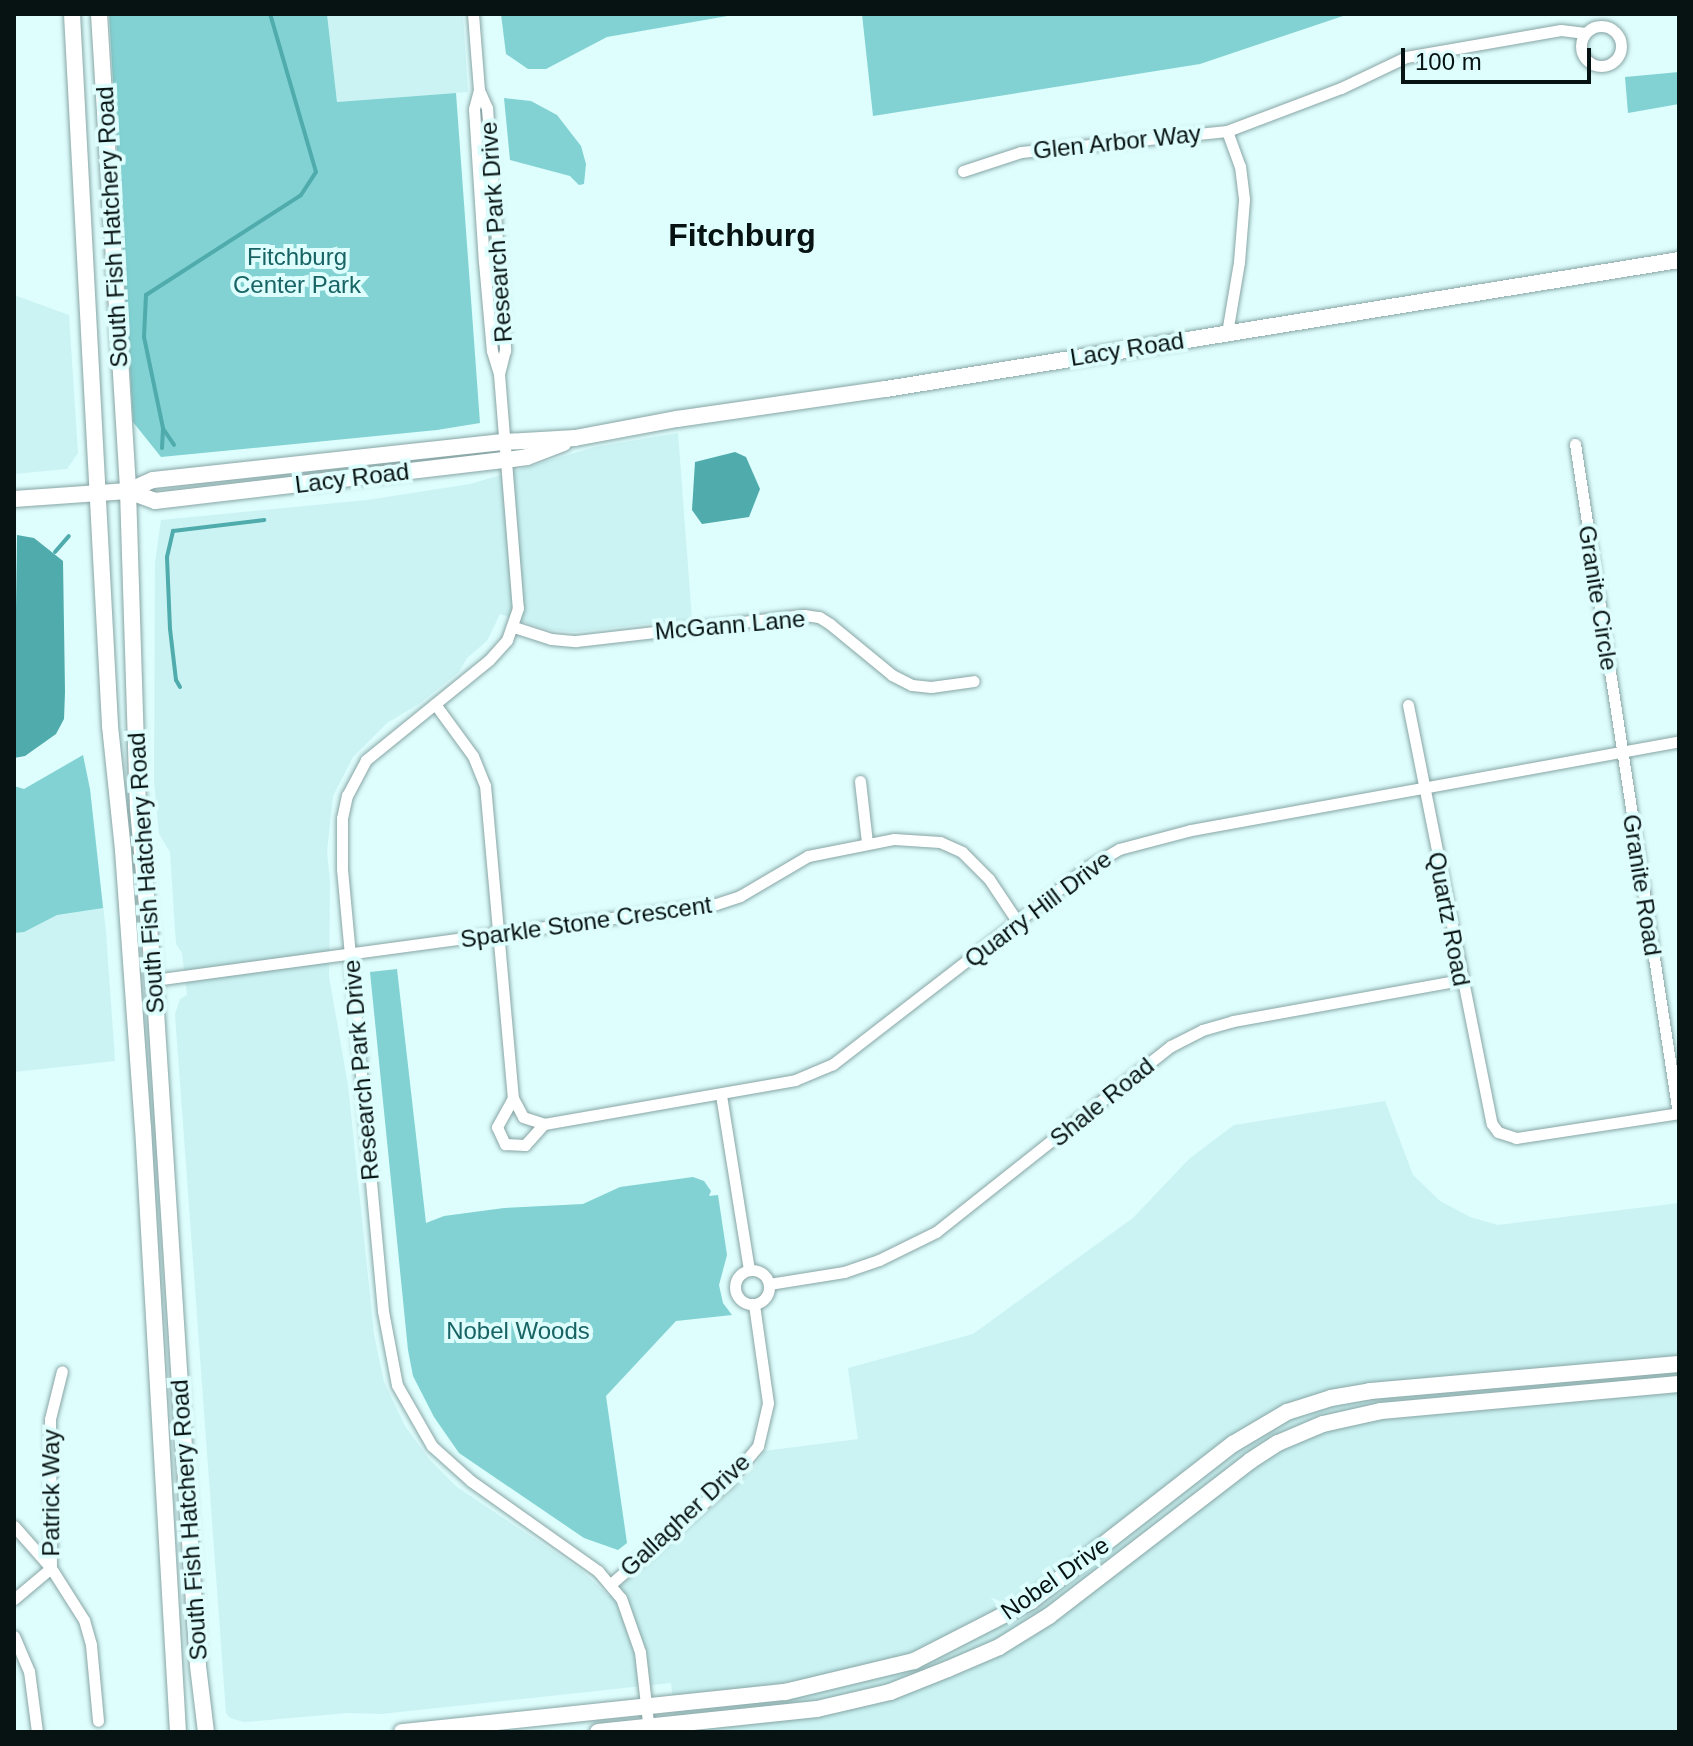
<!DOCTYPE html>
<html>
<head>
<meta charset="utf-8">
<style>
	body { margin:0 }
	#map { position:relative; width:1693px; height:1746px; overflow:hidden; background:#defdfd; font-family:Helvetica,sans-serif }
	div>[style] { position:absolute }
	.built>* { inset:0; background:#cbf3f3 }
	.green>* { inset:0; background:#82d2d3 }
	.water>* { inset:0; background:#4fabac }
	.stream>* { height:4px; margin:-2px; padding:0 2px; transform-origin:2px; border-radius:2px; background:#4fabac }
	.roads { filter:drop-shadow(0 0 2px #88a5a5) drop-shadow(0 0 2px #88a5a5) }
	.street>* { height:11px; margin:-5.5px; padding:0 5.5px; transform-origin:5.5px; border-radius:5.5px; background:#fff }
	.street>.ring { margin:-5.5px; padding:0; box-sizing:content-box; background:none; border:11px solid #fff; border-radius:50% }
	.secondary>* { height:16px; margin:-8px; padding:0 8px; transform-origin:8px; border-radius:8px; background:#fff }
	span { translate:-50% -50%; white-space:nowrap; text-align:center; line-height:1.15; -webkit-text-stroke:8px #defdfd; paint-order:stroke }
	.street-label { font-size:24px; color:#071212 }
	.park-label { font-size:24px; color:#186465 }
	.district-label { font-size:32px; color:#071212; font-weight:700 }
	.frame { position:absolute; inset:0; border:16px solid #071212; pointer-events:none }
	.scale { position:absolute; left:1401px; top:48px; width:190px; height:36px; box-sizing:border-box; border:4px solid #071212; border-top:0; padding-left:10px; font-size:24px; line-height:28px; white-space:nowrap; color:#071212; -webkit-text-stroke:6px #defdfd; paint-order:stroke }
</style>
</head>
<body>
<div id="map">
	<div class="built">
		<i style="clip-path:polygon(327px 14px,463px 14px,468px 92px,337px 102px)"></i>
		<i style="clip-path:polygon(14px 295px,69px 315px,78px 453px,67px 469px,14px 474px)"></i>
		<i style="clip-path:polygon(678px 433px,692px 619px,575px 632px,549px 630px,500px 614px,487px 641px,467px 658px,459px 672px,419px 704px,387px 723px,353px 757px,333px 796px,327px 851px,330px 882px,329px 977px,348px 1085px,374px 1334px,384px 1382px,405px 1426px,429px 1459px,457px 1487px,581px 1570px,609px 1596px,730px 1492px,753px 1470px,764px 1451px,858px 1439px,848px 1368px,973px 1334px,1133px 1218px,1189px 1159px,1234px 1125px,1385px 1101px,1413px 1175px,1440px 1201px,1470px 1217px,1498px 1225px,1679px 1203px,1679px 1732px,676px 1732px,671px 1683px,381px 1714px,348px 1713px,244px 1722px,230px 1718px,226px 1713px,175px 1014px,180px 999px,187px 995px,182px 953px,176px 944px,170px 852px,159px 834px,154px 781px,155px 563px,161px 520px,367px 500px,470px 484px,595px 447px)"></i>
		<i style="clip-path:polygon(14px 786px,24px 790px,90px 789px,106px 932px,115px 1061px,14px 1072px)"></i>
	</div>
	<div class="green">
		<i style="clip-path:polygon(109px 14px,327px 14px,337px 102px,456px 93px,480px 423px,437px 430px,161px 457px,133px 422px)"></i>
		<i style="clip-path:polygon(501px 14px,739px 14px,607px 37px,546px 69px,528px 69px,506px 54px)"></i>
		<i style="clip-path:polygon(862px 14px,1349px 14px,1200px 64px,873px 116px)"></i>
		<i style="clip-path:polygon(1679px 72px,1679px 104px,1628px 113px,1625px 77px)"></i>
		<i style="clip-path:polygon(504px 98px,531px 101px,557px 115px,581px 146px,586px 164px,584px 184px,579px 185px,570px 176px,510px 160px)"></i>
		<i style="clip-path:polygon(83px 755px,90px 789px,103px 908px,57px 915px,24px 932px,14px 933px,14px 786px,24px 789px)"></i>
		<i style="clip-path:polygon(397px 969px,426px 1223px,444px 1216px,504px 1208px,583px 1204px,620px 1187px,693px 1177px,704px 1181px,711px 1191px,709px 1196px,718px 1195px,727px 1255px,719px 1285px,723px 1303px,732px 1315px,676px 1321px,606px 1396px,627px 1543px,618px 1550px,584px 1538px,459px 1453px,434px 1417px,413px 1376px,408px 1350px,370px 972px)"></i>
	</div>
	<div class="water">
		<i style="clip-path:polygon(735px 452px,746px 457px,760px 489px,749px 517px,702px 524px,692px 510px,695px 462px)"></i>
		<i style="clip-path:polygon(17px 535px,34px 538px,63px 561px,65px 692px,64px 719px,56px 734px,25px 756px,14px 758px)"></i>
	</div>
	<div class="stream">
		<i style="left:164px;top:430px;width:18px;rotate:56deg"></i>
		<i style="left:162px;top:448px;width:20px;rotate:-87deg"></i>
		<i style="left:163px;top:428px;width:93px;rotate:-101.8deg"></i>
		<i style="left:144px;top:337px;width:42px;rotate:-87.3deg"></i>
		<i style="left:146px;top:295px;width:184px;rotate:-32.8deg"></i>
		<i style="left:301px;top:195px;width:27px;rotate:-57deg"></i>
		<i style="left:316px;top:172px;width:165px;rotate:-106.2deg"></i>
		<i style="left:55px;top:552px;width:21px;rotate:-49deg"></i>
		<i style="left:180px;top:687px;width:8px;rotate:-120deg"></i>
		<i style="left:176px;top:680px;width:51px;rotate:-96.7deg"></i>
		<i style="left:170px;top:629px;width:72px;rotate:-92.4deg"></i>
		<i style="left:167px;top:557px;width:27px;rotate:-77deg"></i>
		<i style="left:173px;top:531px;width:92px;rotate:-6.9deg"></i>
	</div>
	<div class="roads">
		<div class="street">
			<i style="left:473px;top:14px;width:76px;rotate:85.5deg"></i>
			<i style="left:479px;top:90px;width:20px;rotate:105deg"></i>
			<i style="left:474px;top:109px;width:153px;rotate:86.3deg"></i>
			<i style="left:484px;top:262px;width:89px;rotate:84.9deg"></i>
			<i style="left:492px;top:351px;width:24px;rotate:73deg"></i>
			<i style="left:499px;top:374px;width:235px;rotate:85.4deg"></i>
			<i style="left:518px;top:608px;width:34px;rotate:109deg"></i>
			<i style="left:507px;top:640px;width:27px;rotate:132deg"></i>
			<i style="left:489px;top:660px;width:159px;rotate:140.9deg"></i>
			<i style="left:366px;top:760px;width:40px;rotate:118deg"></i>
			<i style="left:347px;top:795px;width:24px;rotate:102deg"></i>
			<i style="left:342px;top:818px;width:51px;rotate:90deg"></i>
			<i style="left:342px;top:869px;width:444px;rotate:84.7deg"></i>
			<i style="left:383px;top:1311px;width:75px;rotate:79.3deg"></i>
			<i style="left:397px;top:1385px;width:70px;rotate:60.2deg"></i>
			<i style="left:432px;top:1446px;width:52px;rotate:41.9deg"></i>
			<i style="left:471px;top:1481px;width:156px;rotate:35.3deg"></i>
			<i style="left:598px;top:1571px;width:35px;rotate:50deg"></i>
			<i style="left:621px;top:1598px;width:57px;rotate:70.6deg"></i>
			<i style="left:640px;top:1652px;width:80px;rotate:83.5deg"></i>
			<i class="ring" style="left:1581px;top:26px;width:29px;height:29px"></i>
			<i style="left:479px;top:90px;width:20px;rotate:66deg"></i>
			<i style="left:487px;top:108px;width:243px;rotate:85.7deg"></i>
			<i style="left:505px;top:350px;width:25px;rotate:104deg"></i>
			<i style="left:1227px;top:131px;width:37px;rotate:70deg"></i>
			<i style="left:1240px;top:166px;width:34px;rotate:83deg"></i>
			<i style="left:1244px;top:200px;width:62px;rotate:94.6deg"></i>
			<i style="left:1239px;top:262px;width:72px;rotate:99.6deg"></i>
			<i style="left:963px;top:171px;width:61px;rotate:-18.1deg"></i>
			<i style="left:1021px;top:152px;width:207px;rotate:-5.8deg"></i>
			<i style="left:1227px;top:131px;width:122px;rotate:-20.7deg"></i>
			<i style="left:1341px;top:88px;width:72px;rotate:-25.5deg"></i>
			<i style="left:1406px;top:57px;width:157px;rotate:-9.9deg"></i>
			<i style="left:1561px;top:30px;width:24px;rotate:7deg"></i>
			<i style="left:1575px;top:444px;width:677px;rotate:81.25deg"></i>
			<i style="left:514px;top:627px;width:39px;rotate:18deg"></i>
			<i style="left:551px;top:639px;width:25px;rotate:5deg"></i>
			<i style="left:576px;top:641px;width:229px;rotate:-6.5deg"></i>
			<i style="left:804px;top:615px;width:15px;rotate:8deg"></i>
			<i style="left:819px;top:617px;width:13px;rotate:32deg"></i>
			<i style="left:830px;top:624px;width:80px;rotate:39.4deg"></i>
			<i style="left:892px;top:675px;width:22px;rotate:27deg"></i>
			<i style="left:912px;top:685px;width:19px;rotate:6deg"></i>
			<i style="left:931px;top:687px;width:43px;rotate:-7.9deg"></i>
			<i style="left:435px;top:704px;width:64px;rotate:53.8deg"></i>
			<i style="left:473px;top:756px;width:31px;rotate:68deg"></i>
			<i style="left:485px;top:785px;width:314px;rotate:84.9deg"></i>
			<i style="left:513px;top:1098px;width:21px;rotate:62deg"></i>
			<i style="left:523px;top:1117px;width:22px;rotate:18deg"></i>
			<i style="left:544px;top:1124px;width:255px;rotate:-9.9deg"></i>
			<i style="left:795px;top:1080px;width:41px;rotate:-22.8deg"></i>
			<i style="left:833px;top:1064px;width:322px;rotate:-37.7deg"></i>
			<i style="left:1088px;top:867px;width:36px;rotate:-30deg"></i>
			<i style="left:1119px;top:849px;width:74px;rotate:-14.8deg"></i>
			<i style="left:1191px;top:830px;width:496px;rotate:-10.3deg"></i>
			<i style="left:1408px;top:705px;width:427px;rotate:78.7deg"></i>
			<i style="left:1492px;top:1124px;width:10px;rotate:53deg"></i>
			<i style="left:1498px;top:1132px;width:19px;rotate:18deg"></i>
			<i style="left:1516px;top:1138px;width:165px;rotate:-8.7deg"></i>
			<i style="left:860px;top:781px;width:61px;rotate:83.5deg"></i>
			<i style="left:154px;top:980px;width:567px;rotate:-7.7deg"></i>
			<i style="left:716px;top:904px;width:25px;rotate:-18deg"></i>
			<i style="left:740px;top:896px;width:79px;rotate:-30.5deg"></i>
			<i style="left:808px;top:856px;width:88px;rotate:-11.2deg"></i>
			<i style="left:894px;top:839px;width:46px;rotate:3.7deg"></i>
			<i style="left:940px;top:842px;width:24px;rotate:24deg"></i>
			<i style="left:962px;top:852px;width:38px;rotate:45deg"></i>
			<i style="left:989px;top:879px;width:50px;rotate:56.3deg"></i>
			<i style="left:721px;top:1095px;width:177px;rotate:80.9deg"></i>
			<i style="left:513px;top:1098px;width:33px;rotate:119deg"></i>
			<i style="left:497px;top:1127px;width:19px;rotate:65deg"></i>
			<i style="left:505px;top:1144px;width:20px;rotate:3deg"></i>
			<i style="left:525px;top:1145px;width:28px;rotate:-48deg"></i>
			<i class="ring" style="left:735px;top:1270px;width:23px;height:23px"></i>
			<i style="left:769px;top:1284px;width:76px;rotate:-9.1deg"></i>
			<i style="left:844px;top:1272px;width:37px;rotate:-19deg"></i>
			<i style="left:879px;top:1260px;width:64px;rotate:-26.2deg"></i>
			<i style="left:936px;top:1232px;width:300px;rotate:-38.4deg"></i>
			<i style="left:1171px;top:1046px;width:35px;rotate:-27deg"></i>
			<i style="left:1202px;top:1030px;width:32px;rotate:-16deg"></i>
			<i style="left:1233px;top:1021px;width:232px;rotate:-10.2deg"></i>
			<i style="left:14px;top:1526px;width:56px;rotate:48.6deg"></i>
			<i style="left:51px;top:1568px;width:62px;rotate:57.6deg"></i>
			<i style="left:84px;top:1620px;width:26px;rotate:74deg"></i>
			<i style="left:91px;top:1645px;width:76px;rotate:84.7deg"></i>
			<i style="left:612px;top:1583px;width:154px;rotate:-41deg"></i>
			<i style="left:728px;top:1482px;width:47px;rotate:-50.2deg"></i>
			<i style="left:758px;top:1446px;width:44px;rotate:-76.9deg"></i>
			<i style="left:768px;top:1403px;width:99px;rotate:-98.1deg"></i>
			<i style="left:14px;top:1599px;width:48px;rotate:-40deg"></i>
			<i style="left:51px;top:1568px;width:149px;rotate:-90.4deg"></i>
			<i style="left:50px;top:1419px;width:49px;rotate:-76deg"></i>
			<i style="left:14px;top:1636px;width:38px;rotate:67deg"></i>
			<i style="left:29px;top:1671px;width:62px;rotate:82.5deg"></i>
		</div>
		<div class="secondary">
			<i style="left:72px;top:14px;width:713px;rotate:86.94deg"></i>
			<i style="left:110px;top:726px;width:125px;rotate:84deg"></i>
			<i style="left:123px;top:850px;width:278px;rotate:85.9deg"></i>
			<i style="left:143px;top:1127px;width:606px;rotate:86.69deg"></i>
			<i style="left:99px;top:14px;width:478px;rotate:86.5deg"></i>
			<i style="left:128px;top:491px;width:318px;rotate:88.2deg"></i>
			<i style="left:138px;top:809px;width:172px;rotate:84.7deg"></i>
			<i style="left:154px;top:980px;width:687px;rotate:86.33deg"></i>
			<i style="left:198px;top:1666px;width:66px;rotate:83.1deg"></i>
			<i style="left:128px;top:491px;width:29px;rotate:20deg"></i>
			<i style="left:155px;top:501px;width:353px;rotate:-6.7deg"></i>
			<i style="left:506px;top:460px;width:21px;rotate:-8deg"></i>
			<i style="left:527px;top:457px;width:39px;rotate:-21deg"></i>
			<i style="left:14px;top:499px;width:114px;rotate:-4deg"></i>
			<i style="left:128px;top:491px;width:27px;rotate:-24deg"></i>
			<i style="left:153px;top:480px;width:354px;rotate:-6.2deg"></i>
			<i style="left:505px;top:442px;width:70px;rotate:-3.3deg"></i>
			<i style="left:575px;top:438px;width:104px;rotate:-10.6deg"></i>
			<i style="left:677px;top:419px;width:211px;rotate:-8.2deg"></i>
			<i style="left:886px;top:389px;width:803px;rotate:-9.24deg"></i>
			<i style="left:402px;top:1732px;width:385px;rotate:-6deg"></i>
			<i style="left:785px;top:1692px;width:133px;rotate:-13.5deg"></i>
			<i style="left:914px;top:1661px;width:131px;rotate:-27.1deg"></i>
			<i style="left:1031px;top:1601px;width:256px;rotate:-37.9deg"></i>
			<i style="left:1233px;top:1444px;width:63px;rotate:-30.7deg"></i>
			<i style="left:1287px;top:1412px;width:46px;rotate:-17.7deg"></i>
			<i style="left:1331px;top:1398px;width:40px;rotate:-10deg"></i>
			<i style="left:1370px;top:1391px;width:310px;rotate:-5deg"></i>
			<i style="left:598px;top:1732px;width:220px;rotate:-6deg"></i>
			<i style="left:817px;top:1709px;width:75px;rotate:-13.1deg"></i>
			<i style="left:890px;top:1692px;width:62px;rotate:-21.6deg"></i>
			<i style="left:948px;top:1669px;width:56px;rotate:-23.3deg"></i>
			<i style="left:999px;top:1647px;width:59px;rotate:-31.8deg"></i>
			<i style="left:1049px;top:1616px;width:254px;rotate:-37.6deg"></i>
			<i style="left:1250px;top:1461px;width:33px;rotate:-33deg"></i>
			<i style="left:1278px;top:1443px;width:49px;rotate:-22.9deg"></i>
			<i style="left:1323px;top:1424px;width:59px;rotate:-12.6deg"></i>
			<i style="left:1381px;top:1411px;width:299px;rotate:-5.2deg"></i>
		</div>
	</div>
	<div class="street-label">
		<span style="left:1117px;top:142px;rotate:-6deg">Glen Arbor Way</span>
		<span style="left:112px;top:227px;rotate:-93deg">South Fish Hatchery Road</span>
		<span style="left:496px;top:232px;rotate:-94deg">Research Park Drive</span>
		<span style="left:1127px;top:349px;rotate:-9deg">Lacy Road</span>
		<span style="left:352px;top:478px;rotate:-7deg">Lacy Road</span>
		<span style="left:1598px;top:598px;rotate:81deg">Granite Circle</span>
		<span style="left:730px;top:625px;rotate:-5deg">McGann Lane</span>
		<span style="left:146px;top:873px;rotate:-94deg">South Fish Hatchery Road</span>
		<span style="left:1642px;top:885px;rotate:81deg">Granite Road</span>
		<span style="left:1038px;top:909px;rotate:-37deg">Quarry Hill Drive</span>
		<span style="left:1449px;top:919px;rotate:79deg">Quartz Road</span>
		<span style="left:586px;top:922px;rotate:-8deg">Sparkle Stone Crescent</span>
		<span style="left:361px;top:1070px;rotate:-95deg">Research Park Drive</span>
		<span style="left:1102px;top:1102px;rotate:-39deg">Shale Road</span>
		<span style="left:51px;top:1493px;rotate:-90deg">Patrick Way</span>
		<span style="left:685px;top:1515px;rotate:-43deg">Gallagher Drive</span>
		<span style="left:189px;top:1520px;rotate:-94deg">South Fish Hatchery Road</span>
		<span style="left:1055px;top:1578px;rotate:-35deg">Nobel Drive</span>
	</div>
	<div class="park-label">
		<span style="left:297px;top:271px">Fitchburg<br>Center Park</span>
		<span style="left:518px;top:1331px">Nobel Woods</span>
	</div>
	<div class="district-label">
		<span style="left:742px;top:235px">Fitchburg</span>
	</div>
	<div class="frame"></div>
	<div class="scale">100 m</div>
</div>
</body>
</html>
